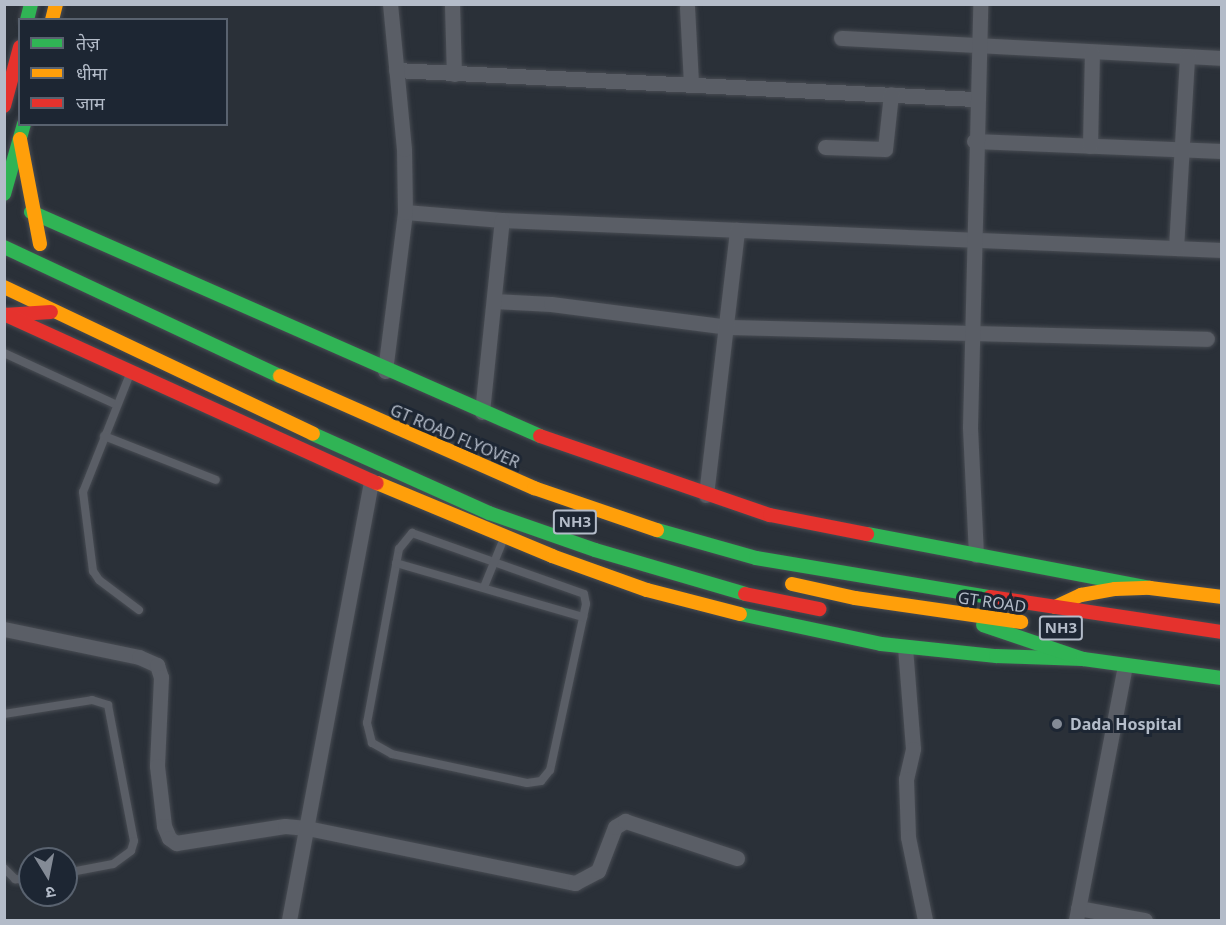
<!DOCTYPE html>
<html>
<head>
<meta charset="utf-8">
<style>
	body { margin:0 }
	#map { position:relative; width:1226px; height:925px; overflow:hidden; background:#2a3038; font-family:"Noto Sans","Noto Sans Devanagari",sans-serif }
	div>[style] { position:absolute }
	.roads { filter:drop-shadow(0 0 2px #484c53) drop-shadow(0 0 2px #484c53) }
	.lane>* { height:8px; margin:-4px; padding:0 4px; transform-origin:4px; border-radius:4px; background:#5a5e66 }
	.street>* { height:15px; margin:-7.5px; padding:0 7.5px; transform-origin:7.5px; border-radius:7.5px; background:#5a5e66 }
	.fast>* { height:14px; margin:-7px; padding:0 7px; transform-origin:7px; border-radius:7px; background:#30b455 }
	.slow>* { height:14px; margin:-7px; padding:0 7px; transform-origin:7px; border-radius:7px; background:#ff9f0a }
	.jam>* { height:14px; margin:-7px; padding:0 7px; transform-origin:7px; border-radius:7px; background:#e5322d }
	.dots>* { width:16px; height:16px; translate:-50% -50%; box-sizing:border-box; border:3px solid #1d2633; border-radius:50% }
	span { translate:-50% -50%; white-space:nowrap; text-align:center; line-height:1.15; -webkit-text-stroke:6px #1d2633; paint-order:stroke }
	.shield-label span { padding:2px 4px; background:#1d2633; border:2px solid; border-radius:4px; -webkit-text-stroke-width:0 }
	.shield-label { font-size:15px; color:#b4bcc9; font-weight:700 }
	.street-label { font-size:16px; color:#b4bcc9 }
	.poi-label { font-size:16px; color:#b4bcc9; font-weight:700 }
	.left { translate:0 -50%; text-align:left }
	.frame { position:absolute; inset:0; border:6px solid #b4bcc9; pointer-events:none }
	.legend { position:absolute; left:18px; top:18px; width:210px; height:108px; box-sizing:border-box; background:#1d2633; border:2px solid #59626f; margin:0; padding:8px 10px; list-style:none; font-size:18px; color:#b4bcc9 }
	.legend li { display:flex; align-items:center; gap:12px; height:30px }
	.legend b { width:30px; border:2px solid #59626f }
	.north { position:absolute; left:18px; top:847px; width:60px; height:60px; box-sizing:border-box; background:#1d2633; border:2px solid #59626f; border-radius:50%; rotate:170deg; font-size:16px; font-weight:700; line-height:24px; text-align:center; color:#b4bcc9 }
	.north::after { content:''; display:block; margin:auto; width:21px; height:27px; background:#848b96; clip-path:polygon(50% 0,100% 100%,50% 72%,0 100%) }
</style>
</head>
<body>
<div id="map">
	<div class="roads">
		<div class="lane">
			<i style="left:4px;top:353px;width:124px;rotate:24.7deg"></i>
			<i style="left:130px;top:374px;width:127px;rotate:111.7deg"></i>
			<i style="left:83px;top:492px;width:80px;rotate:82.8deg"></i>
			<i style="left:93px;top:571px;width:11px;rotate:56deg"></i>
			<i style="left:99px;top:580px;width:50px;rotate:36.9deg"></i>
			<i style="left:104px;top:436px;width:120px;rotate:21.4deg"></i>
			<i style="left:412px;top:533px;width:182px;rotate:19.5deg"></i>
			<i style="left:584px;top:594px;width:10px;rotate:79deg"></i>
			<i style="left:586px;top:604px;width:170px;rotate:102.2deg"></i>
			<i style="left:550px;top:770px;width:14px;rotate:129deg"></i>
			<i style="left:541px;top:781px;width:14px;rotate:172deg"></i>
			<i style="left:527px;top:783px;width:138px;rotate:-167.9deg"></i>
			<i style="left:392px;top:754px;width:23px;rotate:-151deg"></i>
			<i style="left:372px;top:743px;width:21px;rotate:-104deg"></i>
			<i style="left:367px;top:723px;width:177px;rotate:-79.6deg"></i>
			<i style="left:399px;top:549px;width:21px;rotate:-51deg"></i>
			<i style="left:396px;top:563px;width:195px;rotate:16.1deg"></i>
			<i style="left:484px;top:587px;width:53px;rotate:-67.8deg"></i>
			<i style="left:4px;top:714px;width:89px;rotate:-9deg"></i>
			<i style="left:92px;top:700px;width:17px;rotate:17deg"></i>
			<i style="left:108px;top:705px;width:138px;rotate:79.2deg"></i>
			<i style="left:134px;top:841px;width:10px;rotate:107deg"></i>
			<i style="left:131px;top:851px;width:22px;rotate:144deg"></i>
			<i style="left:113px;top:864px;width:48px;rotate:169.2deg"></i>
			<i style="left:4px;top:868px;width:16px;rotate:45deg"></i>
			<i style="left:15px;top:879px;width:15px;rotate:4deg"></i>
		</div>
		<div class="street">
			<i style="left:452px;top:4px;width:70px;rotate:88.4deg"></i>
			<i style="left:687px;top:7px;width:76px;rotate:87deg"></i>
			<i style="left:841px;top:38px;width:382px;rotate:3deg"></i>
			<i style="left:396px;top:70px;width:580px;rotate:2.87deg"></i>
			<i style="left:974px;top:141px;width:248px;rotate:2.3deg"></i>
			<i style="left:1090px;top:146px;width:93px;rotate:-88.8deg"></i>
			<i style="left:825px;top:147px;width:60px;rotate:1.9deg"></i>
			<i style="left:885px;top:149px;width:55px;rotate:-83.8deg"></i>
			<i style="left:405px;top:212px;width:97px;rotate:4.7deg"></i>
			<i style="left:502px;top:220px;width:721px;rotate:2.39deg"></i>
			<i style="left:1176px;top:248px;width:192px;rotate:-86.7deg"></i>
			<i style="left:494px;top:301px;width:57px;rotate:3deg"></i>
			<i style="left:551px;top:304px;width:177px;rotate:7.4deg"></i>
			<i style="left:727px;top:327px;width:480px;rotate:1.4deg"></i>
			<i style="left:385px;top:371px;width:160px;rotate:-82.8deg"></i>
			<i style="left:405px;top:212px;width:63px;rotate:-90.9deg"></i>
			<i style="left:404px;top:149px;width:146px;rotate:-95.5deg"></i>
			<i style="left:482px;top:412px;width:193px;rotate:-84.1deg"></i>
			<i style="left:706px;top:495px;width:267px;rotate:-83.3deg"></i>
			<i style="left:976px;top:555px;width:128px;rotate:-92.7deg"></i>
			<i style="left:970px;top:427px;width:423px;rotate:-88.6deg"></i>
			<i style="left:4px;top:629px;width:138px;rotate:11.7deg"></i>
			<i style="left:139px;top:657px;width:20px;rotate:24deg"></i>
			<i style="left:157px;top:665px;width:13px;rotate:72deg"></i>
			<i style="left:161px;top:677px;width:89px;rotate:92.6deg"></i>
			<i style="left:157px;top:766px;width:60px;rotate:83.3deg"></i>
			<i style="left:164px;top:826px;width:13px;rotate:67deg"></i>
			<i style="left:169px;top:838px;width:9px;rotate:36deg"></i>
			<i style="left:176px;top:843px;width:110px;rotate:-8.9deg"></i>
			<i style="left:285px;top:826px;width:22px;rotate:5deg"></i>
			<i style="left:307px;top:828px;width:274px;rotate:11.6deg"></i>
			<i style="left:575px;top:883px;width:26px;rotate:-28deg"></i>
			<i style="left:598px;top:871px;width:47px;rotate:-68.9deg"></i>
			<i style="left:615px;top:827px;width:12px;rotate:-31deg"></i>
			<i style="left:625px;top:821px;width:118px;rotate:18.3deg"></i>
			<i style="left:905px;top:647px;width:102px;rotate:85.5deg"></i>
			<i style="left:913px;top:749px;width:31px;rotate:103deg"></i>
			<i style="left:906px;top:779px;width:58px;rotate:88deg"></i>
			<i style="left:908px;top:837px;width:85px;rotate:78.4deg"></i>
			<i style="left:1078px;top:908px;width:68px;rotate:10.2deg"></i>
			<i style="left:289px;top:920px;width:447px;rotate:-79.4deg"></i>
			<i style="left:1076px;top:920px;width:259px;rotate:-79.1deg"></i>
		</div>
		<div class="fast">
			<i style="left:27px;top:20px;width:16px;rotate:-76deg"></i>
			<i style="left:4px;top:194px;width:73px;rotate:-74.1deg"></i>
			<i style="left:31px;top:212px;width:556px;rotate:23.75deg"></i>
			<i style="left:4px;top:247px;width:305px;rotate:25.1deg"></i>
			<i style="left:313px;top:434px;width:193px;rotate:24.2deg"></i>
			<i style="left:489px;top:513px;width:112px;rotate:19.2deg"></i>
			<i style="left:595px;top:550px;width:156px;rotate:16.3deg"></i>
			<i style="left:657px;top:530px;width:103px;rotate:15.8deg"></i>
			<i style="left:756px;top:558px;width:237px;rotate:9.5deg"></i>
			<i style="left:867px;top:534px;width:288px;rotate:10.8deg"></i>
			<i style="left:740px;top:614px;width:144px;rotate:12deg"></i>
			<i style="left:881px;top:644px;width:116px;rotate:6deg"></i>
			<i style="left:996px;top:656px;width:87px;rotate:2deg"></i>
			<i style="left:983px;top:625px;width:106px;rotate:18.8deg"></i>
			<i style="left:1083px;top:659px;width:140px;rotate:7.8deg"></i>
		</div>
		<div class="slow">
			<i style="left:52px;top:20px;width:16px;rotate:-76deg"></i>
			<i style="left:20px;top:139px;width:107px;rotate:79.2deg"></i>
			<i style="left:4px;top:287px;width:342px;rotate:25.4deg"></i>
			<i style="left:280px;top:376px;width:278px;rotate:23.8deg"></i>
			<i style="left:534px;top:488px;width:130px;rotate:18.9deg"></i>
			<i style="left:377px;top:483px;width:190px;rotate:22.6deg"></i>
			<i style="left:552px;top:556px;width:101px;rotate:19.7deg"></i>
			<i style="left:647px;top:590px;width:96px;rotate:14.5deg"></i>
			<i style="left:792px;top:584px;width:65px;rotate:12.5deg"></i>
			<i style="left:855px;top:598px;width:168px;rotate:8.2deg"></i>
			<i style="left:1055px;top:607px;width:29px;rotate:-25deg"></i>
			<i style="left:1081px;top:595px;width:35px;rotate:-10deg"></i>
			<i style="left:1115px;top:589px;width:35px;rotate:-2deg"></i>
			<i style="left:1150px;top:588px;width:73px;rotate:7.1deg"></i>
		</div>
		<div class="jam">
			<i style="left:4px;top:106px;width:61px;rotate:-74.8deg"></i>
			<i style="left:4px;top:315px;width:47px;rotate:-3.7deg"></i>
			<i style="left:6px;top:315px;width:407px;rotate:24.4deg"></i>
			<i style="left:540px;top:436px;width:243px;rotate:19deg"></i>
			<i style="left:770px;top:515px;width:99px;rotate:11.1deg"></i>
			<i style="left:745px;top:594px;width:76px;rotate:11.5deg"></i>
			<i style="left:990px;top:597px;width:235px;rotate:8.6deg"></i>
		</div>
	</div>
	<div class="dots">
		<i style="left:1057px;top:724px;background:#848b96"></i>
	</div>
	<div class="shield-label">
		<span style="left:575px;top:522px">NH3</span>
		<span style="left:1061px;top:628px">NH3</span>
	</div>
	<div class="street-label">
		<span style="left:455px;top:436px;rotate:23deg">GT ROAD FLYOVER</span>
		<span style="left:992px;top:602px;rotate:8deg">GT ROAD</span>
	</div>
	<div class="poi-label">
		<span class="left" style="left:1070px;top:724px">Dada Hospital</span>
	</div>
	<div class="frame"></div>
	<ul class="legend">
	<li><b style="height:8px;background:#30b455"></b>तेज़</li>
	<li><b style="height:8px;background:#ff9f0a"></b>धीमा</li>
	<li><b style="height:8px;background:#e5322d"></b>जाम</li>
	</ul>
	<div class="north">उ</div>
</div>
</body>
</html>
